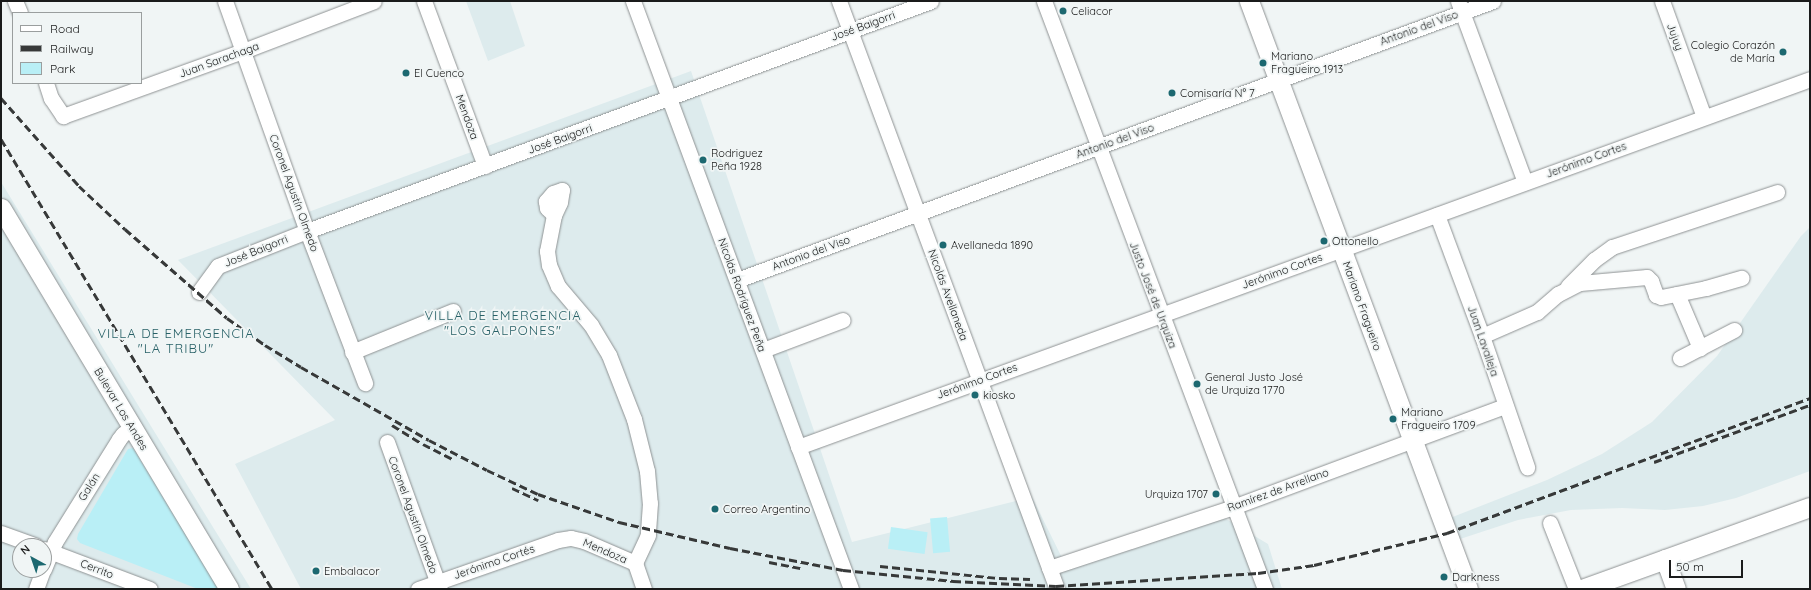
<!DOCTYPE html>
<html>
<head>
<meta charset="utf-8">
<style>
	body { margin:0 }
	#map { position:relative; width:1811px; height:590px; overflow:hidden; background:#f0f5f5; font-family:Quicksand,sans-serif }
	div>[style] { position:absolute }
	.built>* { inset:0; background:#ddebed }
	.green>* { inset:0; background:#b9eff6; transform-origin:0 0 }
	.roads { filter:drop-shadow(0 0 1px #8e9293) drop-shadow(0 0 1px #8e9293) }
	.minor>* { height:15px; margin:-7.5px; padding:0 7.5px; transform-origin:7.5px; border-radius:7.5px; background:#fff }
	.major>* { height:19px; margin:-9.5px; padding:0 9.5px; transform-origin:9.5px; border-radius:9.5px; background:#fff }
	.rail>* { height:3px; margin-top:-1.5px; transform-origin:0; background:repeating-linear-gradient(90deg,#373939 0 8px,transparent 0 12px) }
	.dots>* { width:11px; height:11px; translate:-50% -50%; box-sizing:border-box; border:2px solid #f0f5f5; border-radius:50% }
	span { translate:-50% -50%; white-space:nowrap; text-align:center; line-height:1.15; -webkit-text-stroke:3.5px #f0f5f5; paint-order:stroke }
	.poi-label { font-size:11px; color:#1a1b1b }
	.left { translate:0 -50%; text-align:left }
	.right { translate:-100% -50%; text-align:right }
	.street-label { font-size:11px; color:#1a1b1b }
	.quarter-label { font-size:13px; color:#286167; letter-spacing:1px }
	.frame { position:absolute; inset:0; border:2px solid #1a1b1b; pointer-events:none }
	.legend { position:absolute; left:12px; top:12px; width:130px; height:72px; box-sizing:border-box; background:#f0f5f5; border:1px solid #9a9e9e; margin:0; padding:5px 7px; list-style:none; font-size:12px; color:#1a1b1b }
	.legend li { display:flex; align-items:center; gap:8px; height:20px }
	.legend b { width:20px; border:1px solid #9a9e9e }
	.north { position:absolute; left:12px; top:538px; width:40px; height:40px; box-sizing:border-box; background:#f0f5f5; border:1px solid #9a9e9e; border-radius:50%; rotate:320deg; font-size:11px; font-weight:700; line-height:16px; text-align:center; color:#1a1b1b }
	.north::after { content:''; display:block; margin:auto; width:14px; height:18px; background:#1c6870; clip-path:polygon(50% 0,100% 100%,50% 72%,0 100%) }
	.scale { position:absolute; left:1669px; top:560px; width:74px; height:18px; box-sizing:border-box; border:2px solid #1a1b1b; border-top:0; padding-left:5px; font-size:12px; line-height:14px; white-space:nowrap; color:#1a1b1b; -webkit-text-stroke:3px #f0f5f5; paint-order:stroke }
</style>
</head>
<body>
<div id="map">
	<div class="built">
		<i style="clip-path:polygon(466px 1px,510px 1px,525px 46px,488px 61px)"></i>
		<i style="clip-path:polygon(691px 71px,852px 542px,1032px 497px,1068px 570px,1223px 517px,1268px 544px,1282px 589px,301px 589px,235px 464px,335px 420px,178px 260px)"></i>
		<i style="clip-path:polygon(evenodd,1px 182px,251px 589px,1px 589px,1px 182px,20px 546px,44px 546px,44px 570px,20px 570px,20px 546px)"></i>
		<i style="clip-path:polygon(1810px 227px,1810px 471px,1736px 498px,1703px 506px,1665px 510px,1622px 508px,1571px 510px,1518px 520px,1457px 540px,1450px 518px,1547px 480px,1602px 454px,1652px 422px,1717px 356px,1801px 236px)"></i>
	</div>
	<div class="green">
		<i style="clip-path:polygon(133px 448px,216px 584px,218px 589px,198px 589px,80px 543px,77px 539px,78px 534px,128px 449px)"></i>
		<i style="left:947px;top:517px;width:35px;height:17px;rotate:85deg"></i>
		<i style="left:891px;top:527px;width:37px;height:22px;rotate:8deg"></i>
	</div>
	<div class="roads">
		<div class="minor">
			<i style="left:15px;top:1px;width:13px;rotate:67deg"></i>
			<i style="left:225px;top:1px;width:244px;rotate:70.4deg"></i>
			<i style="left:307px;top:231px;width:163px;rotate:69.1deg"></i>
			<i style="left:424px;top:1px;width:176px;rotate:69.7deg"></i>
			<i style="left:633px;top:1px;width:627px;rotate:69.66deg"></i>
			<i style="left:839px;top:1px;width:627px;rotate:69.66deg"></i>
			<i style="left:1044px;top:1px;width:628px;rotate:69.4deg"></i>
			<i style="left:1458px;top:1px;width:193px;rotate:69.7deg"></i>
			<i style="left:1662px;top:1px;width:123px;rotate:70.1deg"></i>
			<i style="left:46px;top:83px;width:16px;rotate:72deg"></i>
			<i style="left:51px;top:98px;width:22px;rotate:56deg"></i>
			<i style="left:63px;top:116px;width:191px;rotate:-19.9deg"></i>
			<i style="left:243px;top:51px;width:140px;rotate:-20.9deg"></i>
			<i style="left:554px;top:215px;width:14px;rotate:-65deg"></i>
			<i style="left:560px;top:202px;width:12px;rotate:-81deg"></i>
			<i style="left:562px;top:190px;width:9px;rotate:162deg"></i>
			<i style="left:553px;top:193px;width:11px;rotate:131deg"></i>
			<i style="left:546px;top:201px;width:7px;rotate:82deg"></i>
			<i style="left:547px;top:208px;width:10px;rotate:45deg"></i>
			<i style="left:554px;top:215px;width:37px;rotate:101deg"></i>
			<i style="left:547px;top:251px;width:14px;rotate:82deg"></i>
			<i style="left:549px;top:265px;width:23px;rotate:67deg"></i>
			<i style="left:558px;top:286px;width:51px;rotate:49.8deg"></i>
			<i style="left:591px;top:325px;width:35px;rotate:59deg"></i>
			<i style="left:609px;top:355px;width:69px;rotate:68.7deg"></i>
			<i style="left:634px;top:419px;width:54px;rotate:76deg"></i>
			<i style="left:647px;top:471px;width:32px;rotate:85deg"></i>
			<i style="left:650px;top:503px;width:32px;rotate:94deg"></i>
			<i style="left:648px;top:535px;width:31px;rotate:115deg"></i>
			<i style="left:1437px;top:215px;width:129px;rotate:69.6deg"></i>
			<i style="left:1482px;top:336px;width:139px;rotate:71deg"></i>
			<i style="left:737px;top:280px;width:806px;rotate:-20.26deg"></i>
			<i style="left:1568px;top:286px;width:37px;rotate:-45deg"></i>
			<i style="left:1594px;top:260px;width:22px;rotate:-36deg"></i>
			<i style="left:1612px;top:247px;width:174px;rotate:-18.4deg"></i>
			<i style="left:199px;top:292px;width:32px;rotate:-54deg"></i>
			<i style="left:218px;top:266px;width:96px;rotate:-21.5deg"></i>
			<i style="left:307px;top:231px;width:665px;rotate:-20.23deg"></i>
			<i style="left:1677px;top:294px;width:59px;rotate:66.9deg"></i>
			<i style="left:1482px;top:336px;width:60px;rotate:-23.6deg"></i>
			<i style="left:1537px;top:312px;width:28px;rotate:-41deg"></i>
			<i style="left:1558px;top:294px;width:25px;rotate:-27deg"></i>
			<i style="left:1580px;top:283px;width:67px;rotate:-5.1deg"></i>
			<i style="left:1647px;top:277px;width:6px;rotate:45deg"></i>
			<i style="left:1651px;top:281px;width:15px;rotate:70deg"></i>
			<i style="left:1656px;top:295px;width:5px;rotate:22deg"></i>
			<i style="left:1661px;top:297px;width:46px;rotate:-11.3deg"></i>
			<i style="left:1706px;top:288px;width:37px;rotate:-16deg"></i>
			<i style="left:763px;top:350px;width:85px;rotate:-20.6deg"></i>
			<i style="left:352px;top:352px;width:109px;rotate:-22.1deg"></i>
			<i style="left:1680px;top:358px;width:61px;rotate:-27.4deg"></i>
			<i style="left:387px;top:442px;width:156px;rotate:70.2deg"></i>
			<i style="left:798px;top:447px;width:1077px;rotate:-19.98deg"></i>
			<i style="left:1550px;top:523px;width:71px;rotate:68.5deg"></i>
			<i style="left:1px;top:533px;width:37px;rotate:20deg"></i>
			<i style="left:44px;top:549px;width:113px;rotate:20.7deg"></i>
			<i style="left:1049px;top:568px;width:194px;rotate:-18.3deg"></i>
			<i style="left:1233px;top:507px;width:290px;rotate:-20.4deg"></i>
			<i style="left:44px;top:569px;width:29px;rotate:-68deg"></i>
			<i style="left:55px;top:542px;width:121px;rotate:-58.1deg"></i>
			<i style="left:119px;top:439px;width:6px;rotate:-51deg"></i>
			<i style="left:123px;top:434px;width:11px;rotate:-38deg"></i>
			<i style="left:36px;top:589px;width:20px;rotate:-70deg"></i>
			<i style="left:418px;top:589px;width:148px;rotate:-19.3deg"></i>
			<i style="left:558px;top:540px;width:13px;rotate:-9deg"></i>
			<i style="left:571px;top:538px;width:13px;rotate:13deg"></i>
			<i style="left:584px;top:541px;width:56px;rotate:23.3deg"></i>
			<i style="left:635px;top:563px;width:28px;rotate:71deg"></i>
		</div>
		<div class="major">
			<i style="left:1249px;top:1px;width:627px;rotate:69.57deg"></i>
			<i style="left:1px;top:208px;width:444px;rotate:59.1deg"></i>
			<i style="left:1665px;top:559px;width:32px;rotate:70deg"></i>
			<i style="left:1582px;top:589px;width:242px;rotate:-19.8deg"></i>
		</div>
	</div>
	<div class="rail">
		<i style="left:1px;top:98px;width:118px;rotate:48.4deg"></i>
		<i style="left:79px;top:186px;width:63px;rotate:43.1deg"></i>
		<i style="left:125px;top:229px;width:135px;rotate:41.1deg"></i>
		<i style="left:227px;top:318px;width:47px;rotate:35.4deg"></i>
		<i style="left:265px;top:345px;width:42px;rotate:31.4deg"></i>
		<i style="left:301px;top:367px;width:147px;rotate:29.7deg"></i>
		<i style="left:429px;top:440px;width:65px;rotate:27.3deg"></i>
		<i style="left:487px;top:470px;width:56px;rotate:25.2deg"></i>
		<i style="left:538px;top:494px;width:86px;rotate:19.1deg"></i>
		<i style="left:619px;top:522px;width:114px;rotate:13.2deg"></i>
		<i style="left:730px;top:548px;width:115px;rotate:11deg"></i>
		<i style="left:843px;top:570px;width:111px;rotate:5.7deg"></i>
		<i style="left:953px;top:581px;width:103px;rotate:2.8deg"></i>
		<i style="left:1056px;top:586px;width:202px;rotate:-3.7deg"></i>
		<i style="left:1258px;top:573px;width:57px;rotate:-8.1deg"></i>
		<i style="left:1314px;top:565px;width:137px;rotate:-13.5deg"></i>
		<i style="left:1447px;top:533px;width:387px;rotate:-20.4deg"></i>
		<i style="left:1px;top:139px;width:525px;rotate:58.94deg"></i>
		<i style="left:392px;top:425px;width:36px;rotate:32deg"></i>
		<i style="left:423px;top:444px;width:35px;rotate:27deg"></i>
		<i style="left:1654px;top:462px;width:166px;rotate:-20.1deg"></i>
		<i style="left:512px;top:488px;width:29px;rotate:25deg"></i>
		<i style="left:769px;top:562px;width:32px;rotate:11deg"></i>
		<i style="left:880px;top:566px;width:120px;rotate:5.8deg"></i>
		<i style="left:999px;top:578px;width:31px;rotate:2deg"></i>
	</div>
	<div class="dots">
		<i style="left:1063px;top:11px;background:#1c6870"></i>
		<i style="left:1783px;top:52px;background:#1c6870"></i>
		<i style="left:1263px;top:63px;background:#1c6870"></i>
		<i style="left:406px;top:73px;background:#1c6870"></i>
		<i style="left:1172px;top:93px;background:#1c6870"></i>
		<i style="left:703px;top:160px;background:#1c6870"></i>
		<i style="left:1324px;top:241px;background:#1c6870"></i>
		<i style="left:943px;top:245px;background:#1c6870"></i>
		<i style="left:1197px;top:384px;background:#1c6870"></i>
		<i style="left:975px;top:395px;background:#1c6870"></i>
		<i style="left:1393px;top:419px;background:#1c6870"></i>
		<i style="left:1216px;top:494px;background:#1c6870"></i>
		<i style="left:715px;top:509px;background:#1c6870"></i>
		<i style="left:316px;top:571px;background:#1c6870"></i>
		<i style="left:1444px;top:577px;background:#1c6870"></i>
	</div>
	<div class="poi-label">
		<span class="left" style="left:1071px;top:11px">Celiacor</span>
		<span class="right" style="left:1775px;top:52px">Colegio Corazón<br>de María</span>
		<span class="left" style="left:1271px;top:63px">Mariano<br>Fragueiro 1913</span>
		<span class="left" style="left:414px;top:73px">El Cuenco</span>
		<span class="left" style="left:1180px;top:93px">Comisaría N° 7</span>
		<span class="left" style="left:711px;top:160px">Rodriguez<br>Peña 1928</span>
		<span class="left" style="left:1332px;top:241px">Ottonello</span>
		<span class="left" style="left:951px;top:245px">Avellaneda 1890</span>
		<span class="left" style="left:1205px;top:384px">General Justo José<br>de Urquiza 1770</span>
		<span class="left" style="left:983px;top:395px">kiosko</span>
		<span class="left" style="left:1401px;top:419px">Mariano<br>Fragueiro 1709</span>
		<span class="right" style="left:1208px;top:494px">Urquiza 1707</span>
		<span class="left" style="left:723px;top:509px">Correo Argentino</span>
		<span class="left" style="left:324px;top:571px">Embalacor</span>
		<span class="left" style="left:1452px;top:577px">Darkness</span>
	</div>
	<div class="street-label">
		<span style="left:863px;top:26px;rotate:-20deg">José Baigorri</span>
		<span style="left:1419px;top:28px;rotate:-20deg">Antonio del Viso</span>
		<span style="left:1675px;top:37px;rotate:70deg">Jujuy</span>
		<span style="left:219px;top:60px;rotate:-20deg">Juan Sarachaga</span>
		<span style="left:467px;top:117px;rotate:70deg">Mendoza</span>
		<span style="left:560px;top:139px;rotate:-20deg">José Baigorri</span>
		<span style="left:1115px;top:141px;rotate:-20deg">Antonio del Viso</span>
		<span style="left:1586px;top:160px;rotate:-20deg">Jerónimo Cortes</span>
		<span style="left:294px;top:193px;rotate:70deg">Coronel Agustín Olmedo</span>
		<span style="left:256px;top:251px;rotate:-22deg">José Baigorri</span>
		<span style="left:811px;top:253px;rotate:-20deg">Antonio del Viso</span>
		<span style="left:1282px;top:271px;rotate:-20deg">Jerónimo Cortes</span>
		<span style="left:742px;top:295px;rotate:70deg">Nicolás Rodríguez Peña</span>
		<span style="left:948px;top:295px;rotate:70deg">Nicolás Avellaneda</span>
		<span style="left:1153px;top:295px;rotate:69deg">Justo José de Urquiza</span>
		<span style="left:1362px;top:306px;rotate:70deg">Mariano Fragueiro</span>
		<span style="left:1483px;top:341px;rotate:71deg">Juan Lavalleja</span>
		<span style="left:977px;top:381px;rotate:-20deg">Jerónimo Cortes</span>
		<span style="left:121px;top:409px;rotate:59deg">Bulevar Los Andes</span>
		<span style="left:89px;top:487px;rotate:-58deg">Galán</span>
		<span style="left:1278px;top:490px;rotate:-20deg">Ramírez de Arrellano</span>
		<span style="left:413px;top:515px;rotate:70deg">Coronel Agustín Olmedo</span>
		<span style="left:605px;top:551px;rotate:23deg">Mendoza</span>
		<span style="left:494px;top:562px;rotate:-19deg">Jerónimo Cortés</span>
		<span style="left:97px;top:569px;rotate:21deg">Cerrito</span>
	</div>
	<div class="quarter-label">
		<span style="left:503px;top:323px">VILLA DE EMERGENCIA<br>"LOS GALPONES"</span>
		<span style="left:176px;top:341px">VILLA DE EMERGENCIA<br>"LA TRIBU"</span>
	</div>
	<div class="frame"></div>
	<ul class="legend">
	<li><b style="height:5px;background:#fff"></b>Road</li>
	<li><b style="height:5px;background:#373939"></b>Railway</li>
	<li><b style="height:11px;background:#b9eff6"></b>Park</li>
	</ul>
	<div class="north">N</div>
	<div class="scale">50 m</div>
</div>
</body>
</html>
